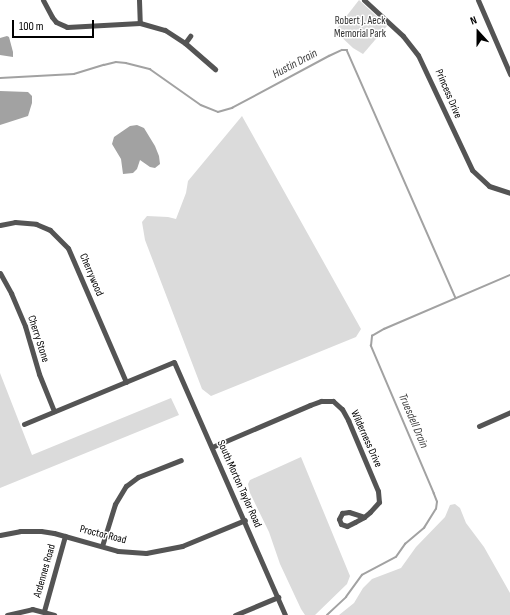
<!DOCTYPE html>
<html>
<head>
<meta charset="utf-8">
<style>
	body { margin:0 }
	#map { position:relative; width:510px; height:615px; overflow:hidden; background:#fff; font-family:"Sofia Sans Condensed",sans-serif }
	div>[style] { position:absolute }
	.green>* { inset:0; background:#dbdbdb }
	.water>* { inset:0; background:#a2a2a2 }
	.stream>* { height:1.5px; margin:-0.75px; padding:0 0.75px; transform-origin:0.75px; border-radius:0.75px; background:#a2a2a2 }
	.minor>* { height:5px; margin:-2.5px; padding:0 2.5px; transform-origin:2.5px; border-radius:2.5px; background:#545454 }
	span { translate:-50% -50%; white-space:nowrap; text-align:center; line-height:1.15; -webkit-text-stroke:3px #fff; paint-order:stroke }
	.park-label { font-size:11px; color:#323232 }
	.street-label { font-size:11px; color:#000 }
	.water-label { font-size:12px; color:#434343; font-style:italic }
	.north { position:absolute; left:458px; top:12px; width:40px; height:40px; -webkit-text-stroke:3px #fff; paint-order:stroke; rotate:339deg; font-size:11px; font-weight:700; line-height:16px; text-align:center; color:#000 }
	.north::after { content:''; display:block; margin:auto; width:14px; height:18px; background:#000; clip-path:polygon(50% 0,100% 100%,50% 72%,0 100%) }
	.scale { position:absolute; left:12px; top:20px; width:82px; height:18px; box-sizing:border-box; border:2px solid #000; border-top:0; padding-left:5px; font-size:12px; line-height:14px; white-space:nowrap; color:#000; -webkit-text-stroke:3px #fff; paint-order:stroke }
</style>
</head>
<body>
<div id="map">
	<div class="green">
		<i style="clip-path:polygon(359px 0,387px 26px,363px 54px,353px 48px,335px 31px)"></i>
		<i style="clip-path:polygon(242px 116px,361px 329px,356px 337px,211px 396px,202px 389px,145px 240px,142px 222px,147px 216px,168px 217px,176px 219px,186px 193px,188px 181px)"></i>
		<i style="clip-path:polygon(0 373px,32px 455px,171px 398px,179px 415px,0 488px)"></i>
		<i style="clip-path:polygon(301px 457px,350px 576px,347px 584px,315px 615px,305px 615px,301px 609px,280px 564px,269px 532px,250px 493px,248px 484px,250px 480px)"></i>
		<i style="clip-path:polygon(455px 504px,460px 508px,466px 523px,484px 547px,510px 593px,510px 615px,339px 615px,354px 603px,363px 588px,372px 579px,401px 568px,416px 547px,445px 517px,450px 505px)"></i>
	</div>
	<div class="water">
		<i style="clip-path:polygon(7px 36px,9px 37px,13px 52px,13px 57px,0 55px,0 38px)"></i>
		<i style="clip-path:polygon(0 91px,28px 92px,32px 96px,32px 103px,28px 116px,0 125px)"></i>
		<i style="clip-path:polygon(137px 125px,144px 128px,155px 146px,159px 156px,160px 164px,155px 168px,150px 167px,140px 160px,137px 169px,133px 173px,123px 174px,121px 159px,112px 144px,114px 137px,130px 126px)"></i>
	</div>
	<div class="stream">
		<i style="left:0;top:78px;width:74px;rotate:-3.1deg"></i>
		<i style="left:74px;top:74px;width:31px;rotate:-17deg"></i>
		<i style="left:104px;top:65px;width:12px;rotate:-14deg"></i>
		<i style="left:116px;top:62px;width:10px;rotate:6deg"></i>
		<i style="left:126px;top:63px;width:25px;rotate:14deg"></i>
		<i style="left:150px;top:69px;width:62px;rotate:35.2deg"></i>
		<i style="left:201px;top:105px;width:18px;rotate:22deg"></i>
		<i style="left:218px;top:112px;width:15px;rotate:-16deg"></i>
		<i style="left:232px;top:108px;width:110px;rotate:-28.2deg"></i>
		<i style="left:329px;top:56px;width:14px;rotate:-25deg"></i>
		<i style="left:342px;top:50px;width:5px"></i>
		<i style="left:347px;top:50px;width:271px;rotate:66.3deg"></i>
		<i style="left:327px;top:615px;width:26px;rotate:-43deg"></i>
		<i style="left:346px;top:597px;width:27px;rotate:-54deg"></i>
		<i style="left:362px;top:575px;width:38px;rotate:-28deg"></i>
		<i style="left:396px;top:557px;width:16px;rotate:-55deg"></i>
		<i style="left:405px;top:544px;width:25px;rotate:-40deg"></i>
		<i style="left:424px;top:528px;width:22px;rotate:-58deg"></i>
		<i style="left:436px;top:509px;width:7px;rotate:-82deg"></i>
		<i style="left:437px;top:502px;width:9px;rotate:-111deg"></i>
		<i style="left:434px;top:494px;width:161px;rotate:-113.1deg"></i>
		<i style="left:371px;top:346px;width:10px;rotate:-84deg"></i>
		<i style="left:372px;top:336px;width:14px;rotate:-30deg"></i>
		<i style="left:384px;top:329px;width:137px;rotate:-23.2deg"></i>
	</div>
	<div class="minor">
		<i style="left:43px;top:0;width:19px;rotate:62deg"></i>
		<i style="left:52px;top:17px;width:6px;rotate:51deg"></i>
		<i style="left:56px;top:22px;width:12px;rotate:24deg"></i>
		<i style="left:67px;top:27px;width:73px;rotate:-3.1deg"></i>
		<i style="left:140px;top:23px;width:26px;rotate:16deg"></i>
		<i style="left:165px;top:30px;width:24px;rotate:33deg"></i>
		<i style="left:185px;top:43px;width:40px;rotate:41deg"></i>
		<i style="left:139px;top:0;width:23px;rotate:88deg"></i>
		<i style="left:364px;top:0;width:53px;rotate:42.7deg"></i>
		<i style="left:403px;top:36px;width:24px;rotate:52deg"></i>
		<i style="left:418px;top:55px;width:127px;rotate:64.8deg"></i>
		<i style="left:472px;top:170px;width:23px;rotate:43deg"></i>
		<i style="left:489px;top:186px;width:22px;rotate:18deg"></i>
		<i style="left:478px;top:0;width:81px;rotate:66.6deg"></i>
		<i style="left:185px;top:43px;width:9px;rotate:-54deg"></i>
		<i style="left:0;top:225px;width:15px;rotate:-11deg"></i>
		<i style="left:15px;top:222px;width:21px;rotate:5deg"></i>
		<i style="left:36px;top:224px;width:15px;rotate:23deg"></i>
		<i style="left:50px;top:230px;width:25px;rotate:45deg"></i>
		<i style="left:68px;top:248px;width:146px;rotate:66.6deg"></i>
		<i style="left:0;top:273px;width:23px;rotate:61deg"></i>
		<i style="left:11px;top:293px;width:36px;rotate:67deg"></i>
		<i style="left:25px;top:326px;width:50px;rotate:73.7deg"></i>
		<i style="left:39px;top:374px;width:40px;rotate:68deg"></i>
		<i style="left:24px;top:424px;width:162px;rotate:-22.5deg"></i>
		<i style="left:174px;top:362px;width:276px;rotate:66.3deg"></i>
		<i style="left:479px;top:426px;width:34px;rotate:-24deg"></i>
		<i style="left:212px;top:447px;width:107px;rotate:-23.2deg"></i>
		<i style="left:310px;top:405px;width:12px;rotate:-20deg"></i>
		<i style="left:321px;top:401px;width:12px"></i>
		<i style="left:333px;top:401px;width:12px;rotate:42deg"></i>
		<i style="left:342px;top:409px;width:13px;rotate:61deg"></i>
		<i style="left:348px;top:420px;width:77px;rotate:67.1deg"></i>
		<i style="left:378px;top:491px;width:11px;rotate:85deg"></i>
		<i style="left:379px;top:502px;width:13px;rotate:132deg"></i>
		<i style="left:370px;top:512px;width:8px;rotate:140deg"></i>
		<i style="left:364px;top:517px;width:10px;rotate:151deg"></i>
		<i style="left:355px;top:522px;width:9px;rotate:153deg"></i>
		<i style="left:347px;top:526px;width:6px;rotate:-162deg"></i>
		<i style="left:341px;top:524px;width:5px;rotate:-112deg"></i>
		<i style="left:339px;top:519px;width:7px;rotate:-63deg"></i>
		<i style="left:342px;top:513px;width:7px;rotate:-8deg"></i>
		<i style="left:349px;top:512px;width:16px;rotate:18deg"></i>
		<i style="left:0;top:535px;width:20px;rotate:-11deg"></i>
		<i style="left:20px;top:531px;width:21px"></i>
		<i style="left:41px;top:531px;width:13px;rotate:9deg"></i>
		<i style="left:54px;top:533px;width:66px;rotate:15.7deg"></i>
		<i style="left:118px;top:551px;width:28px;rotate:4deg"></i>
		<i style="left:146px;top:553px;width:37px;rotate:-11deg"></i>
		<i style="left:182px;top:546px;width:68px;rotate:-22.4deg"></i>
		<i style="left:102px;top:546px;width:44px;rotate:-72.8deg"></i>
		<i style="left:115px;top:504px;width:21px;rotate:-59deg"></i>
		<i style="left:126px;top:486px;width:15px;rotate:-37deg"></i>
		<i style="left:138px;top:477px;width:46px;rotate:-21.6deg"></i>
		<i style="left:44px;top:611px;width:78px;rotate:-74.4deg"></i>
		<i style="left:7px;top:615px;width:26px;rotate:-13deg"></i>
		<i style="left:32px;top:609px;width:23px;rotate:15deg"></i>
		<i style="left:235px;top:615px;width:47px;rotate:-22.7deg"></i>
	</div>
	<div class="park-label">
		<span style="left:360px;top:28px">Robert J. Aeck<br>Memorial Park</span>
	</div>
	<div class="street-label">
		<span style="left:448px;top:94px;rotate:67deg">Princess Drive</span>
		<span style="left:91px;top:275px;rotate:67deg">Cherrywood</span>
		<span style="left:38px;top:339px;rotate:72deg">Cherry Stone</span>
		<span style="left:366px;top:439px;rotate:66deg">Wilderness Drive</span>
		<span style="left:239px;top:484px;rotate:66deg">South Morton Taylor Road</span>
		<span style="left:103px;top:535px;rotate:14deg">Proctor Road</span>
		<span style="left:45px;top:571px;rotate:-74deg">Ardennes Road</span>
	</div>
	<div class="water-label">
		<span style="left:295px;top:64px;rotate:-28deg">Hustin Drain</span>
		<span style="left:413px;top:421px;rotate:67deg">Truesdell Drain</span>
	</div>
	<div class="north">N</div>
	<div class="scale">100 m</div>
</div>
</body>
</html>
